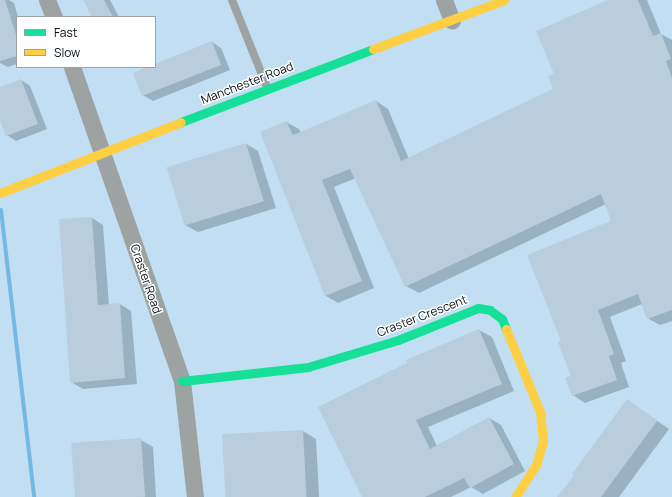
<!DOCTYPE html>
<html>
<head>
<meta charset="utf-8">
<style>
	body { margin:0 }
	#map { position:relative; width:672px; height:497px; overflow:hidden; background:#d3e3ef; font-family:Manrope,sans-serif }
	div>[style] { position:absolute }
	.built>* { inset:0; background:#c1def2 }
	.shadow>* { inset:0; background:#0003 }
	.stream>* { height:4px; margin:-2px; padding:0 2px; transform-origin:2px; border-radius:2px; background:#74b8e4 }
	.building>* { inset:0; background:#b9cddc; transform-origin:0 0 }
	.lane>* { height:8px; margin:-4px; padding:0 4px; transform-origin:4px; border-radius:4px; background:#9da2a3 }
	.street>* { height:17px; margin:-8.5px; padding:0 8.5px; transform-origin:8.5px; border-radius:8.5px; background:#9da2a3 }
	.fast>* { height:9px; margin:-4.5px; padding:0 4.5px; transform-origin:4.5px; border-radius:4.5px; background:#16e098 }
	.slow>* { height:9px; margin:-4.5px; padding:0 4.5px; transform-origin:4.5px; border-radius:4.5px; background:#ffcf43 }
	span { translate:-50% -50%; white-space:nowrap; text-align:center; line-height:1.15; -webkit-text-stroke:3px #fff; paint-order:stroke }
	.street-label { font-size:12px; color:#061118 }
	.legend { position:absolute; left:16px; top:16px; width:140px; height:52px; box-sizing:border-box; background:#fff; border:1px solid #9ba0a3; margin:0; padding:5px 7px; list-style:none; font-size:12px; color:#061118 }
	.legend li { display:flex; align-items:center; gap:8px; height:20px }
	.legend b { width:20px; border:1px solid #9ba0a3 }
</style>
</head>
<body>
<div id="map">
	<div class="built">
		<i style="clip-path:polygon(evenodd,0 0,672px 0,672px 497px,0 497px,0 0,17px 17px,155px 17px,155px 67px,17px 67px,17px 17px)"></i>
	</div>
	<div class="shadow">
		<i style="clip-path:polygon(0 0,9px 0,14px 3px,18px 17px,17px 64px,8px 67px,0 63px)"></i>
		<i style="clip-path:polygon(84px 0,110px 0,119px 17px,93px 17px)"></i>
		<i style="clip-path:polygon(611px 0,647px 0,661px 34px,672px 40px,672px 321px,660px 325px,647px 318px,642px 304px,610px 317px,626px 361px,621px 363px,629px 387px,585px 403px,573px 395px,572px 376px,562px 341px,613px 222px,606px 204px,419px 293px,406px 286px,356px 178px,334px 187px,374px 288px,338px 303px,326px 296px,261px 132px,286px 122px,299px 129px,301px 133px,376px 101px,388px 109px,409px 159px,554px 89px,555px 75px)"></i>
		<i style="clip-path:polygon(212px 42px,221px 48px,230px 70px,153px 101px,143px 95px,150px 67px,155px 67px,155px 65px)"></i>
		<i style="clip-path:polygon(21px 80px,30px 86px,47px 129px,16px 141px,7px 135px,0 117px,0 88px)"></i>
		<i style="clip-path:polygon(246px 144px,258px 151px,276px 208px,198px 232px,185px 225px)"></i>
		<i style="clip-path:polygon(92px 218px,103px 225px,109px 305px,120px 304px,131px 311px,137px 384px,83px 389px,71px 382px)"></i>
		<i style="clip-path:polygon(479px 330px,492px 337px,514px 391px,428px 427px,437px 446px,489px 418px,501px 425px,525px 471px,483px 494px,471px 487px,451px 497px,363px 497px,319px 408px)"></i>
		<i style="clip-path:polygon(627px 400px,669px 429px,619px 497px,559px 497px)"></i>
		<i style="clip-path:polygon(303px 431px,316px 439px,319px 497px,226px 497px)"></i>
		<i style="clip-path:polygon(141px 440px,153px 447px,156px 497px,75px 497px)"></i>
	</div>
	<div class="stream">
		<i style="left:1px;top:210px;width:289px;rotate:83.4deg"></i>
	</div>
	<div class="building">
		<i style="clip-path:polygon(0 0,5px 0,17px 38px,17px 56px,0 61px)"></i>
		<i style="clip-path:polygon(83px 0,104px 0,113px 17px,92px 17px)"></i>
		<i style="clip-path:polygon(608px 0,638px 0,653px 36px,661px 33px,671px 59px,666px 61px,672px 78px,672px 310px,647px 319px,638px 294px,598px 310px,614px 354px,609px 356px,617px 380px,572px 396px,565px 378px,571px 376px,558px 342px,561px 341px,527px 255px,611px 221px,601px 194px,405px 287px,350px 169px,322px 180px,362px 281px,325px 296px,260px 132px,286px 121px,293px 135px,376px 100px,401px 161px,553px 89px,548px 76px,554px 74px,536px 31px)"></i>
		<i style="clip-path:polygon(212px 41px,221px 65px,142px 96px,133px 73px,147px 67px,155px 67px,155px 64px)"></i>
		<i style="clip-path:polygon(21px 79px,38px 124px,6px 136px,0 120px,0 87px)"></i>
		<i style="left:246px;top:143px;width:61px;height:83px;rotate:73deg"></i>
		<i style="clip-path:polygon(92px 217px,98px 305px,120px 303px,125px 378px,70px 383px,59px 219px)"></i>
		<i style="clip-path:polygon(479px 329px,502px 384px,416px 420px,430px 449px,489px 417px,514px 464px,470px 488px,464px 478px,425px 497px,362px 497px,318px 407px,407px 363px,406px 360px)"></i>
		<i style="clip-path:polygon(627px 399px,657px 421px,601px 497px,557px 497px,574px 476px,572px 474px)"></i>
		<i style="left:303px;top:430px;width:67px;height:81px;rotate:87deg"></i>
		<i style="left:141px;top:438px;width:59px;height:70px;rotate:86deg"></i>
	</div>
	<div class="lane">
		<i style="left:232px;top:0;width:94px;rotate:68.1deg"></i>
	</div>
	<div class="street">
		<i style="left:47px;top:0;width:18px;rotate:68deg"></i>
		<i style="left:444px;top:0;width:22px;rotate:69deg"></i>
		<i style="left:72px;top:67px;width:333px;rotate:70.7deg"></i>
		<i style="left:182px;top:381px;width:117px;rotate:83.6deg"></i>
	</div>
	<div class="fast">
		<i style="left:181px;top:122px;width:205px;rotate:-20.8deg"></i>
		<i style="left:182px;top:381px;width:127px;rotate:-6.3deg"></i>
		<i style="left:308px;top:367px;width:94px;rotate:-16.7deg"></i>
		<i style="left:398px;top:340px;width:86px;rotate:-21.8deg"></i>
		<i style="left:478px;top:308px;width:12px;rotate:9deg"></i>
		<i style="left:490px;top:310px;width:15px;rotate:37deg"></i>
		<i style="left:502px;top:319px;width:11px;rotate:68deg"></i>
	</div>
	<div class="slow">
		<i style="left:373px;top:49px;width:140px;rotate:-20.5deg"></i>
		<i style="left:0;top:193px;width:194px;rotate:-21.4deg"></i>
		<i style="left:506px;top:329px;width:90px;rotate:67.7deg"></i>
		<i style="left:540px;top:412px;width:29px;rotate:84deg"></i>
		<i style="left:543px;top:441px;width:25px;rotate:106deg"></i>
		<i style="left:536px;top:465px;width:38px;rotate:123deg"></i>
	</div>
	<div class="street-label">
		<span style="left:247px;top:83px;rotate:-21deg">Manchester Road</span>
		<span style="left:146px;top:279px;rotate:71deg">Craster Road</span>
		<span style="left:422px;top:316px;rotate:-21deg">Craster Crescent</span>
	</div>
	<ul class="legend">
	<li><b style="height:5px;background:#16e098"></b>Fast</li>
	<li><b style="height:5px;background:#ffcf43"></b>Slow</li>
	</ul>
</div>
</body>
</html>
